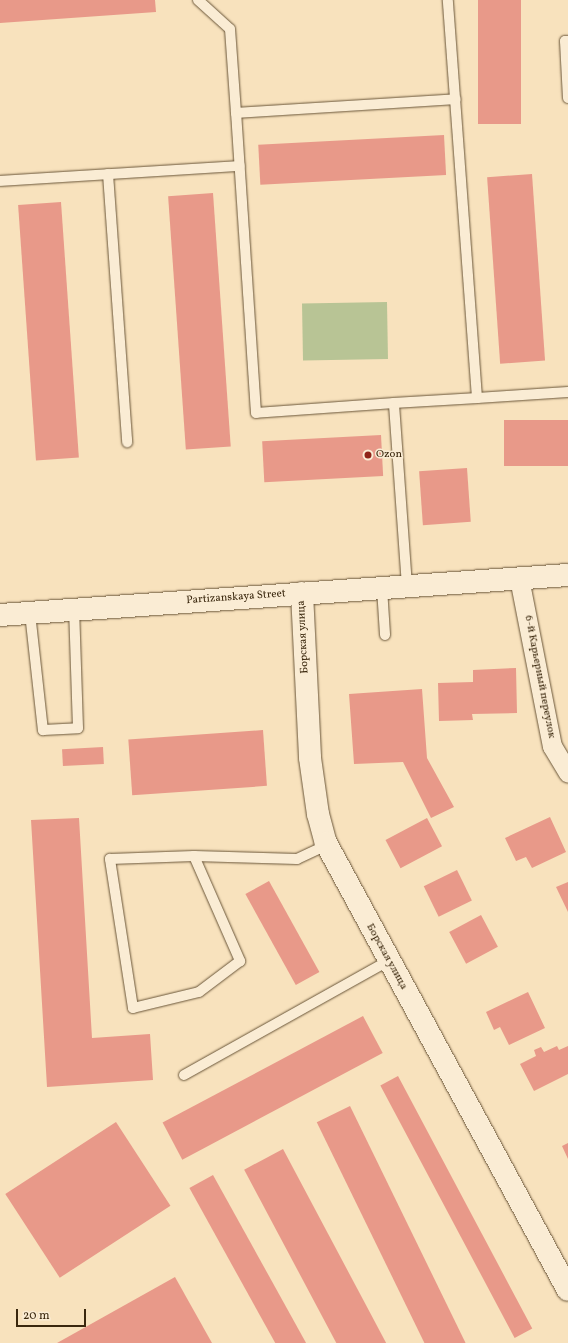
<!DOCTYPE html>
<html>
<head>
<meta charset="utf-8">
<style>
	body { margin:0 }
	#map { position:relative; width:568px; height:1343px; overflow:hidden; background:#f8e2bd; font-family:Vollkorn,serif }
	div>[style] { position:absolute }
	.green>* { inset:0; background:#b8c495; transform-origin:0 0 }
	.building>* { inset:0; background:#e89989; transform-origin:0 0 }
	.roads { filter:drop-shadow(0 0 1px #6a5639) drop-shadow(0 0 1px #6a5639) }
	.service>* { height:10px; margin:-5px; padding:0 5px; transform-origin:5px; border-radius:5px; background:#faecd4 }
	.minor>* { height:19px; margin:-9.5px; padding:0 9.5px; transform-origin:9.5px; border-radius:9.5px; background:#faecd4 }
	.tertiary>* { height:22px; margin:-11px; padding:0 11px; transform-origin:11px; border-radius:11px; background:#faecd4 }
	.dots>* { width:11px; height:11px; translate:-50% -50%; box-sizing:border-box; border:2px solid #faecd4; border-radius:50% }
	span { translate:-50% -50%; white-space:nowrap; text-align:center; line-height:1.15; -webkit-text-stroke:3px #faecd4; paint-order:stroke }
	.poi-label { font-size:11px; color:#3a270d }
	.left { translate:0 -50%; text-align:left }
	.street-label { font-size:11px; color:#3a270d }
	.scale { position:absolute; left:16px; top:1309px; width:70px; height:18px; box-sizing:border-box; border:2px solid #3a270d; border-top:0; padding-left:5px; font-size:12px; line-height:14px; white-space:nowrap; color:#3a270d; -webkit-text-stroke:3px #faecd4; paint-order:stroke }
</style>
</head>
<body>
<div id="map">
	<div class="green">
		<i style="left:387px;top:302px;width:57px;height:85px;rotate:89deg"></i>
	</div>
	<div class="building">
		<i style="clip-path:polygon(0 0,155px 0,156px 12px,0 23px)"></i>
		<i style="left:478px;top:0;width:43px;height:124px"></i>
		<i style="left:444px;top:135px;width:40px;height:186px;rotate:87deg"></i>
		<i style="left:532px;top:174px;width:187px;height:45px;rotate:86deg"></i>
		<i style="left:213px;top:193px;width:254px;height:45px;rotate:86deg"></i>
		<i style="left:61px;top:202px;width:256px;height:43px;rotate:86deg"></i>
		<i style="left:568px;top:420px;width:46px;height:64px;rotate:90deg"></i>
		<i style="left:381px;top:435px;width:41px;height:119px;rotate:87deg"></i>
		<i style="left:467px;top:468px;width:54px;height:48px;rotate:86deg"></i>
		<i style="clip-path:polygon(516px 668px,517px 713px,472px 714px,473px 720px,439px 721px,438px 683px,473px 682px,473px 670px)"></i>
		<i style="clip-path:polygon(422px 689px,427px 758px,454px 807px,431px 818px,403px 762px,354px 764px,349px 694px)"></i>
		<i style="left:263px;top:730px;width:56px;height:135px;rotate:86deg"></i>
		<i style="left:103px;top:747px;width:17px;height:41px;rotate:87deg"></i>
		<i style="clip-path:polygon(550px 817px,566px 852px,532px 868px,526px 857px,516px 861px,505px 838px)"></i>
		<i style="clip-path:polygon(79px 818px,92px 1038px,150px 1034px,153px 1080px,47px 1087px,31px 820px)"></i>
		<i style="left:427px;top:818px;width:32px;height:47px;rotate:62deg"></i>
		<i style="left:457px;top:870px;width:34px;height:37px;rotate:64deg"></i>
		<i style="left:269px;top:881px;width:104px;height:27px;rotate:61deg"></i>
		<i style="clip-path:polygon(568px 882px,568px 912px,556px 887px)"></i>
		<i style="left:481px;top:915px;width:36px;height:36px;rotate:62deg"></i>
		<i style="clip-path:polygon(528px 992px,545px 1028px,509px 1045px,500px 1027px,494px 1030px,486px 1012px)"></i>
		<i style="left:363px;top:1016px;width:42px;height:227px;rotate:62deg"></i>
		<i style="clip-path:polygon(557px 1046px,559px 1050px,568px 1046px,568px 1074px,534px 1091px,520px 1064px,536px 1056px,534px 1050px,541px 1047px,544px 1052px)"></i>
		<i style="left:398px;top:1076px;width:286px;height:20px;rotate:62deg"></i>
		<i style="left:350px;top:1106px;width:264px;height:37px;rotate:64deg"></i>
		<i style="left:116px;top:1122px;width:100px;height:132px;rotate:57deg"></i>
		<i style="clip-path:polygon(568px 1143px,568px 1159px,562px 1146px)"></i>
		<i style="left:283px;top:1149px;width:221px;height:44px;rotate:62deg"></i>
		<i style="left:213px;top:1175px;width:192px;height:27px;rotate:61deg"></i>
		<i style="clip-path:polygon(175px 1277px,212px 1343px,57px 1343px)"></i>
	</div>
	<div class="roads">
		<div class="service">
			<i style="left:198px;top:0;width:43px;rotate:42.2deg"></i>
			<i style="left:230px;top:29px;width:84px;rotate:85.9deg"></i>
			<i style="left:568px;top:41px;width:3px;rotate:180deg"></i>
			<i style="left:565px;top:41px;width:57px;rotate:87deg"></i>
			<i style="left:108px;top:174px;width:269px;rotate:85.9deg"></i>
			<i style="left:0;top:181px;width:240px;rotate:-3.6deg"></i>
			<i style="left:477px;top:398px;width:91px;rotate:-3.8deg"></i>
			<i style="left:394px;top:403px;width:138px;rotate:175.9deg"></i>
			<i style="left:256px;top:413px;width:301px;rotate:-93.8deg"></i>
			<i style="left:236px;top:113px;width:220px;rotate:-3.6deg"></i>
			<i style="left:407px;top:586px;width:183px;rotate:-94.1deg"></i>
			<i style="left:394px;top:403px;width:83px;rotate:-3.4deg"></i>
			<i style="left:477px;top:398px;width:399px;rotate:-94.2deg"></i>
			<i style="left:382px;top:588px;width:47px;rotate:86.3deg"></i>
			<i style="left:30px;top:613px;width:118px;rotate:83.7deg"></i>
			<i style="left:43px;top:730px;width:35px;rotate:-3deg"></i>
			<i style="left:78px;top:728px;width:118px;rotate:-91.9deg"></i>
			<i style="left:194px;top:856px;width:115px;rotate:66.3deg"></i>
			<i style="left:240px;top:961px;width:51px;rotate:142.9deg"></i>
			<i style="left:199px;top:992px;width:68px;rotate:166.4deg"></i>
			<i style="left:133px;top:1008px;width:151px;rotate:-98.8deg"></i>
			<i style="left:110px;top:859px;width:84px;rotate:-2deg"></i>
			<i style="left:194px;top:856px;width:103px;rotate:1.7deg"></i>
			<i style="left:297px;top:859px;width:33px;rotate:-25deg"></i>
			<i style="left:184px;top:1075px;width:234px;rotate:-29.2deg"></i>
		</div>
		<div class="minor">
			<i style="left:519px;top:578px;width:171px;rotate:78.9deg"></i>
			<i style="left:552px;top:746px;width:31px;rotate:59deg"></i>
		</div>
		<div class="tertiary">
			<i style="left:302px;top:593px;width:165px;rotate:87.2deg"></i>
			<i style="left:310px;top:758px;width:57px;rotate:81.9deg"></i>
			<i style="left:318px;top:814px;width:30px;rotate:75deg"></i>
			<i style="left:326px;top:843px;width:508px;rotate:61.57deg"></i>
			<i style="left:0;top:615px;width:569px;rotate:-4.03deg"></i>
		</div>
	</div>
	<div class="dots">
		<i style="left:368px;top:455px;background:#8f2418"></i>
	</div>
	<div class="poi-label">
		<span class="left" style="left:376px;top:455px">Ozon</span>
	</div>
	<div class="street-label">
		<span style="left:236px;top:598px;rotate:-4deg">Partizanskaya Street</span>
		<span style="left:304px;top:637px;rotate:-93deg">Борская улица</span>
		<span style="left:539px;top:677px;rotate:79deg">6-й Карьерный переулок</span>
		<span style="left:386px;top:957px;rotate:61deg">Борская улица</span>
	</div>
	<div class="scale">20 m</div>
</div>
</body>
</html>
